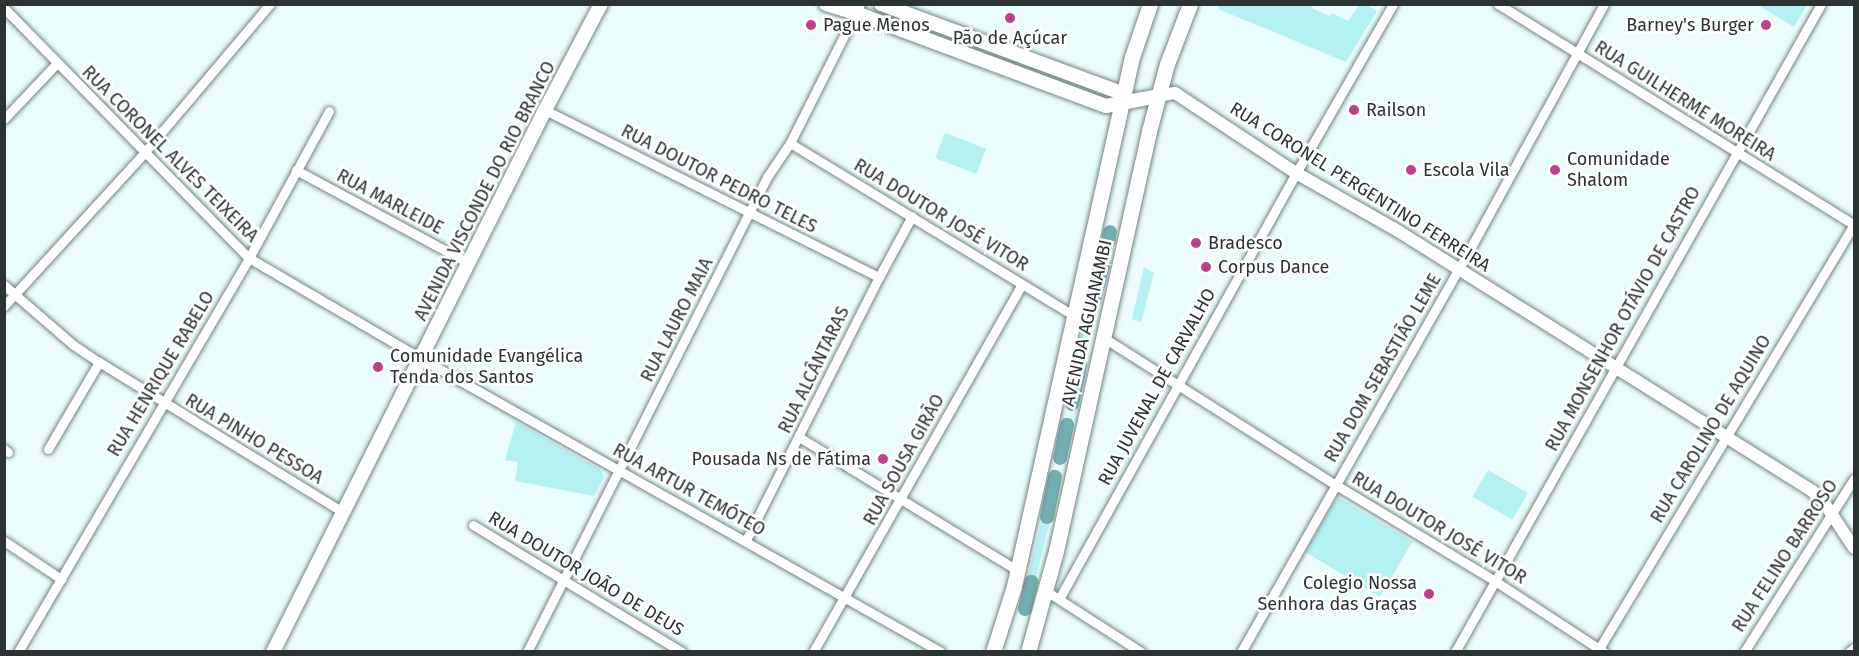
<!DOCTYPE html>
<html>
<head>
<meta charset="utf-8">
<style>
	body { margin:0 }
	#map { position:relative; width:1859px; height:656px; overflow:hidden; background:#eafcfc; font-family:"Fira Sans",sans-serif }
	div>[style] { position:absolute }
	.green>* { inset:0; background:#b4f1f3; transform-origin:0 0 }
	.canal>* { height:14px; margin:-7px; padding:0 7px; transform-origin:7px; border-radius:7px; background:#72afb1 }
	.roads { filter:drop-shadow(0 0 2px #738383) drop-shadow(0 0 2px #738383) }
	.minor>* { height:9px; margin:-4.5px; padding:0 4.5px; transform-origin:4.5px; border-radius:4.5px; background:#fff }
	.tertiary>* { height:12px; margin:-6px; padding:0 6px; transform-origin:6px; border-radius:6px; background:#fff }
	.secondary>* { height:14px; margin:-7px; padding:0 7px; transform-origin:7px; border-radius:7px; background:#fff }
	.primary>* { height:15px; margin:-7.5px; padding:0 7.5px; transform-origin:7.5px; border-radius:7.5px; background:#fff }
	.dots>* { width:16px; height:16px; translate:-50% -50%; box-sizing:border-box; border:3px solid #fff; border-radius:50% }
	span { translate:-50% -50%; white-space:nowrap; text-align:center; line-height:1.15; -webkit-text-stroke:5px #fff; paint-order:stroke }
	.poi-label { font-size:18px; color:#2c3333 }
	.left { translate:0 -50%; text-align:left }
	.right { translate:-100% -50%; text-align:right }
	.street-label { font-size:18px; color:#2c3333 }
	.frame { position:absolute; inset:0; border:6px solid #2c3333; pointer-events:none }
</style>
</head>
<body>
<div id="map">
	<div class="green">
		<i style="clip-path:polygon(1220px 4px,1313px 5px,1312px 8px,1329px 16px,1332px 13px,1348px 21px,1359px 5px,1367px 5px,1377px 11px,1346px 62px,1218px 9px)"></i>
		<i style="clip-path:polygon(1758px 5px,1807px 5px,1794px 27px)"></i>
		<i style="left:945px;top:133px;width:44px;height:27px;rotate:21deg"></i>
		<i style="clip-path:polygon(1144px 267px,1154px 273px,1141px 322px,1132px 319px)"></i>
		<i style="left:1091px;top:300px;width:7px;height:67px;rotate:16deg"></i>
		<i style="clip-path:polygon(516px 422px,601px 470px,604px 477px,594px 496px,515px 481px,518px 462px,505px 460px)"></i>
		<i style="left:1488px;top:470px;width:46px;height:31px;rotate:30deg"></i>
		<i style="left:1338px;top:497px;width:87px;height:64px;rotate:31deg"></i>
		<i style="left:1043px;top:516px;width:8px;height:68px;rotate:14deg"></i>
	</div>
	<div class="canal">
		<i style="left:1108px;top:242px;width:10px;rotate:-79deg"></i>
		<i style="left:1094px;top:301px;width:38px;rotate:-76deg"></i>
		<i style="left:1072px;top:404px;width:40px;rotate:-78deg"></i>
		<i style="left:1060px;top:458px;width:34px;rotate:-78deg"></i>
		<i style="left:1047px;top:517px;width:41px;rotate:-78.7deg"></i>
		<i style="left:1025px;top:609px;width:28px;rotate:-77deg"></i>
	</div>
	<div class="roads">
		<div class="minor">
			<i style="left:1498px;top:4px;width:419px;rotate:31.8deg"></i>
			<i style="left:4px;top:8px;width:350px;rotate:45.6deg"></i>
			<i style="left:249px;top:258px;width:198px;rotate:30.3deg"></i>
			<i style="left:420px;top:358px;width:598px;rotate:29.44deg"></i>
			<i style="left:545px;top:110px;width:373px;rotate:26.6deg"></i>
			<i style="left:4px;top:119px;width:77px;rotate:-46.6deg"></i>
			<i style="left:790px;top:143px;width:333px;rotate:31.3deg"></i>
			<i style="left:296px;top:170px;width:196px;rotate:28.3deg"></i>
			<i style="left:4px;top:285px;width:90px;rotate:40.9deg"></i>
			<i style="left:72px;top:344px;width:32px;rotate:34deg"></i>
			<i style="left:99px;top:362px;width:286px;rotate:31.6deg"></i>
			<i style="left:4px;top:306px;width:207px;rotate:-47.5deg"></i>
			<i style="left:144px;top:153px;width:195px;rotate:-49.8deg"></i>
			<i style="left:1104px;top:338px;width:275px;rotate:32.4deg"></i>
			<i style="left:1336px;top:485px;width:186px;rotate:31.1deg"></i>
			<i style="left:1495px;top:581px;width:130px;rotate:33.1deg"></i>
			<i style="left:799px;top:437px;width:255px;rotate:31.4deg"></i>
			<i style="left:4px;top:449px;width:5px;rotate:37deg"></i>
			<i style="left:48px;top:449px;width:101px;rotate:-59.6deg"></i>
			<i style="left:473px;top:525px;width:245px;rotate:31.3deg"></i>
			<i style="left:746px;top:540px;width:295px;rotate:-63.2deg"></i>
			<i style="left:879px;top:277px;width:69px;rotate:-61.6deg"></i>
			<i style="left:4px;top:541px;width:69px;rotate:33.7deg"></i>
			<i style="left:1046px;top:591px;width:113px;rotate:32.7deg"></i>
			<i style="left:1059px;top:599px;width:487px;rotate:-60.9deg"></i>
			<i style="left:1296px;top:173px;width:195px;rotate:-60.1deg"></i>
			<i style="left:18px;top:652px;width:457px;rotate:-59.6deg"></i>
			<i style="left:249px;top:258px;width:167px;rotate:-61.4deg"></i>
			<i style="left:527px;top:652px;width:532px;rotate:-63.19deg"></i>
			<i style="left:767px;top:177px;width:41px;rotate:-55.9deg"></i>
			<i style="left:790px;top:143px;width:156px;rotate:-63.3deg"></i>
			<i style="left:813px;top:652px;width:423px;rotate:-60.4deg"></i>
			<i style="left:1241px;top:652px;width:441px;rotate:-60.4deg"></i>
			<i style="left:1459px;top:269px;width:302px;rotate:-61.3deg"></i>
			<i style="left:1455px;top:652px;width:744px;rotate:-60.54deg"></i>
			<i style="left:1597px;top:652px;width:499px;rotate:-59deg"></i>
			<i style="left:1744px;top:652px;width:205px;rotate:-57.6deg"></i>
			<i style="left:1849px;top:652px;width:6px;rotate:-39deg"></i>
		</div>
		<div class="tertiary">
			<i style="left:1159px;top:96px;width:16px;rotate:-11deg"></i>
			<i style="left:1175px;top:93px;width:145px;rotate:33.5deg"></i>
			<i style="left:1296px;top:173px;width:117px;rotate:29.6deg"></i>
			<i style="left:1398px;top:231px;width:489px;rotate:32.1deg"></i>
			<i style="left:1812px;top:491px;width:15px;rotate:42deg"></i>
			<i style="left:1823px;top:501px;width:56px;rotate:56.6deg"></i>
		</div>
		<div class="secondary">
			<i style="left:826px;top:4px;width:31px;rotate:17deg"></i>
			<i style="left:856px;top:13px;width:267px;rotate:20.4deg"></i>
			<i style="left:1106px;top:106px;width:54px;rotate:-10.7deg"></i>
			<i style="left:881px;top:4px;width:259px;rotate:20.3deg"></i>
			<i style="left:273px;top:652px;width:606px;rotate:-63.35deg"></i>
			<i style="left:545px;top:110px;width:120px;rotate:-62.2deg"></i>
		</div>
		<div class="primary">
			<i style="left:993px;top:652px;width:69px;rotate:-72.3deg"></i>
			<i style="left:1014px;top:586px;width:542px;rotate:-77.43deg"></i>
			<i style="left:1132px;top:57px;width:56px;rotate:-71.2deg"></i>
			<i style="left:1028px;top:652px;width:105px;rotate:-74.5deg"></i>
			<i style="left:1056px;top:551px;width:430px;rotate:-77.5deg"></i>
			<i style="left:1149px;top:131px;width:69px;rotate:-75deg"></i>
			<i style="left:1167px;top:64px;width:64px;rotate:-69deg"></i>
		</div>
	</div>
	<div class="dots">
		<i style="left:1010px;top:18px;background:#bf3f89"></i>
		<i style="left:811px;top:25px;background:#bf3f89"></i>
		<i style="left:1766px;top:25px;background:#bf3f89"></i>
		<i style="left:1354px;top:110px;background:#bf3f89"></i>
		<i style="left:1411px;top:170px;background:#bf3f89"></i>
		<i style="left:1555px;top:170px;background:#bf3f89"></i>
		<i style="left:1196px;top:243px;background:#bf3f89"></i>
		<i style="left:1206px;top:267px;background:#bf3f89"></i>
		<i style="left:378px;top:367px;background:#bf3f89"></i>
		<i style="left:883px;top:459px;background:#bf3f89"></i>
		<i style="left:1429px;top:594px;background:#bf3f89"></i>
	</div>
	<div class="poi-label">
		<span class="left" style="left:823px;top:25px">Pague Menos</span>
		<span class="right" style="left:1754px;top:25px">Barney's Burger</span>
		<span style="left:1010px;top:38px">Pão de Açúcar</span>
		<span class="left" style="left:1366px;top:110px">Railson</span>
		<span class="left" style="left:1567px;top:170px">Comunidade<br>Shalom</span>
		<span class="left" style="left:1423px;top:170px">Escola Vila</span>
		<span class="left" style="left:1208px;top:243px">Bradesco</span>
		<span class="left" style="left:1218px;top:267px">Corpus Dance</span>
		<span class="left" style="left:390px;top:367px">Comunidade Evangélica<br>Tenda dos Santos</span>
		<span class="right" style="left:871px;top:459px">Pousada Ns de Fátima</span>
		<span class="right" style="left:1417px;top:594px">Colegio Nossa<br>Senhora das Graças</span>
	</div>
	<div class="street-label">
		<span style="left:1685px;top:101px;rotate:32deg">RUA GUILHERME MOREIRA</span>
		<span style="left:170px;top:154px;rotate:45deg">RUA CORONEL ALVES TEIXEIRA</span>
		<span style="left:719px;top:179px;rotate:27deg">RUA DOUTOR PEDRO TELES</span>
		<span style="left:1360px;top:187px;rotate:32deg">RUA CORONEL PERGENTINO FERREIRA</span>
		<span style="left:485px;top:191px;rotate:-63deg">AVENIDA VISCONDE DO RIO BRANCO</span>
		<span style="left:390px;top:202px;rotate:28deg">RUA MARLEIDE</span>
		<span style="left:941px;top:215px;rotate:31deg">RUA DOUTOR JOSÉ VITOR</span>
		<span style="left:1623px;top:319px;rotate:-61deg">RUA MONSENHOR OTÁVIO DE CASTRO</span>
		<span style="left:677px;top:320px;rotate:-63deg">RUA LAURO MAIA</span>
		<span style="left:1087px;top:323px;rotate:-77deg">AVENIDA AGUANAMBI</span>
		<span style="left:1383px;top:368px;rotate:-60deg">RUA DOM SEBASTIÃO LEME</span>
		<span style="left:814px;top:370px;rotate:-64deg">RUA ALCÂNTARAS</span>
		<span style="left:161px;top:374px;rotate:-59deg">RUA HENRIQUE RABELO</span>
		<span style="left:1157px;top:387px;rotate:-61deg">RUA JUVENAL DE CARVALHO</span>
		<span style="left:1711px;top:429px;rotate:-59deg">RUA CAROLINO DE AQUINO</span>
		<span style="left:254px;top:439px;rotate:31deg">RUA PINHO PESSOA</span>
		<span style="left:904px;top:460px;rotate:-61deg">RUA SOUSA GIRÃO</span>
		<span style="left:689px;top:490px;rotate:29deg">RUA ARTUR TEMÓTEO</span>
		<span style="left:1439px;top:528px;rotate:31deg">RUA DOUTOR JOSÉ VITOR</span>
		<span style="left:1785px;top:556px;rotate:-57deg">RUA FELINO BARROSO</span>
		<span style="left:586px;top:574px;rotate:31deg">RUA DOUTOR JOÃO DE DEUS</span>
	</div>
	<div class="frame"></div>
</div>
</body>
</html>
